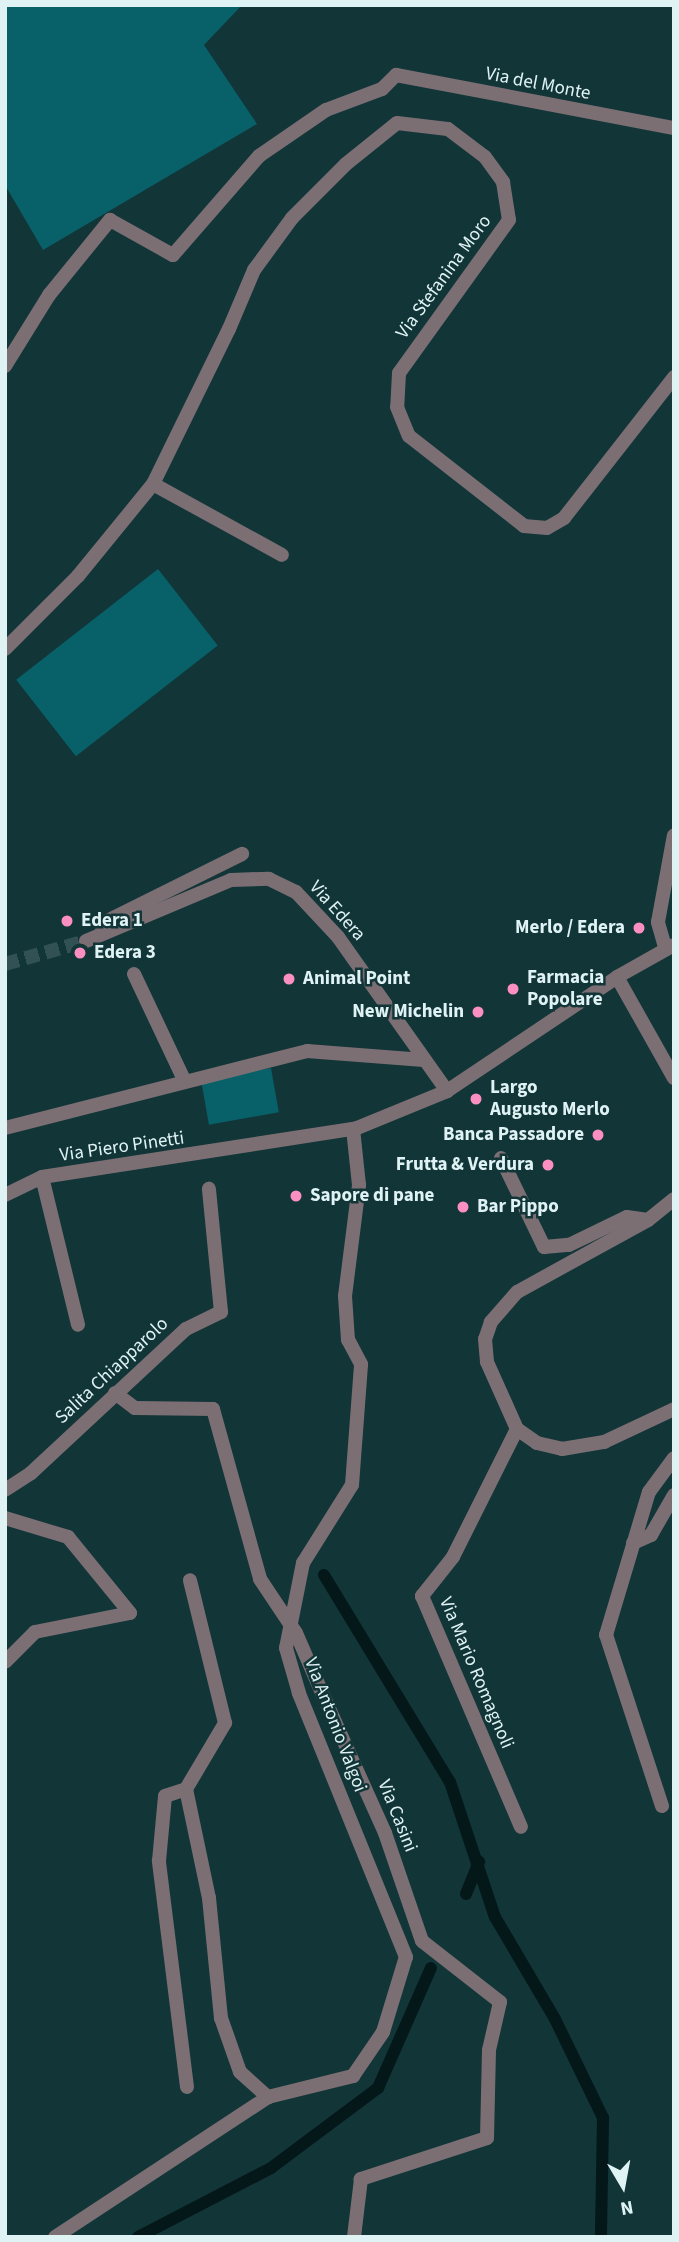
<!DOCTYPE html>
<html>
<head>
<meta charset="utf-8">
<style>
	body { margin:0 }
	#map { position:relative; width:679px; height:2242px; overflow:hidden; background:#123538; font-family:"Source Sans 3",sans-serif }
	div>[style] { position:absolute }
	.green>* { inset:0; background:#086169; transform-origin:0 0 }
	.stream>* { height:12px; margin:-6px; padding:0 6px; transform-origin:6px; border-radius:6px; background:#041719 }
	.minor-tunnel>* { height:14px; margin-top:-7px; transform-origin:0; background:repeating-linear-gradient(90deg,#315154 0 14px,transparent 0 21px) }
	.pedestrian>* { height:14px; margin:-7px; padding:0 7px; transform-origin:7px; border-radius:7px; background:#7c6f74 }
	.minor>* { height:14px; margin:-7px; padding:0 7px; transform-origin:7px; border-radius:7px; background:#7c6f74 }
	.tertiary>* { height:14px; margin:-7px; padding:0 7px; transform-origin:7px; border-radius:7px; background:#7c6f74 }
	.pedestrian-bridge>* { height:14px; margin:-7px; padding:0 7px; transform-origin:7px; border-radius:7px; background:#7c6f74 }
	.dots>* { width:19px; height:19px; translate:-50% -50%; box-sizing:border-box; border:4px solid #123538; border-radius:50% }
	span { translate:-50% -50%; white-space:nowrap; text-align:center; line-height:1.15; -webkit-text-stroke:5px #123538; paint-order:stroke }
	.street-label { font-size:19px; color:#dff2f4 }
	.poi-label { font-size:19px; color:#dff2f4; font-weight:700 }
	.left { translate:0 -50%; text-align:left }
	.right { translate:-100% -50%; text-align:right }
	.frame { position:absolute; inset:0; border:7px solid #dff2f4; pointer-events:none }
	.north { position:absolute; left:588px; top:2151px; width:70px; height:70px; -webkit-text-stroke:5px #123538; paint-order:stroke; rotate:170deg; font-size:19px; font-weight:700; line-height:28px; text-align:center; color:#dff2f4 }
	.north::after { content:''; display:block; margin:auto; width:24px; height:32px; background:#dff2f4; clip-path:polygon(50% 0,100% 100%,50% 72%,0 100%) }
</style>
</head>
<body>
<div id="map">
	<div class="green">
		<i style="clip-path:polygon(5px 5px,242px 5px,204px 45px,257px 124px,43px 250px,5px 185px)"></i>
		<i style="left:158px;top:569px;width:97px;height:180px;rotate:52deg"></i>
		<i style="left:271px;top:1068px;width:45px;height:71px;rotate:80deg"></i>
	</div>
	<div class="stream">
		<i style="left:324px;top:1575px;width:242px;rotate:58.7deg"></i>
		<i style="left:450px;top:1782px;width:142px;rotate:71.6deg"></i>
		<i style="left:495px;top:1917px;width:118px;rotate:59.5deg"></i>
		<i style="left:555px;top:2019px;width:110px;rotate:64.1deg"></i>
		<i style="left:603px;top:2118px;width:119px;rotate:91deg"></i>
		<i style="left:466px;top:1894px;width:35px;rotate:-68deg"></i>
		<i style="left:138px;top:2237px;width:150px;rotate:-27.4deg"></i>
		<i style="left:271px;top:2168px;width:134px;rotate:-36.8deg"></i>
		<i style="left:378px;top:2088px;width:131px;rotate:-66.2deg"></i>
	</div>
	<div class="minor-tunnel">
		<i style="left:5px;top:964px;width:84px;rotate:-15.9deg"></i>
	</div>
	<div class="pedestrian">
		<i style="left:5px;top:366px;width:84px;rotate:-58.2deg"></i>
		<i style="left:49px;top:295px;width:97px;rotate:-50.9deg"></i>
		<i style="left:110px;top:220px;width:72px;rotate:29.1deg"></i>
		<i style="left:173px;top:255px;width:131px;rotate:-49deg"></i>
		<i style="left:259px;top:156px;width:81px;rotate:-34.5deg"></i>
		<i style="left:326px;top:110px;width:60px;rotate:-20.6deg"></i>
		<i style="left:382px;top:89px;width:20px;rotate:-45deg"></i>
		<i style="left:396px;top:75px;width:283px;rotate:10.8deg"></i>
		<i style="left:153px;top:484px;width:147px;rotate:28.8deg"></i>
		<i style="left:5px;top:649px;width:103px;rotate:-45deg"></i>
		<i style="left:78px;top:576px;width:119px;rotate:-50.8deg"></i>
		<i style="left:153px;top:484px;width:173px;rotate:-63.9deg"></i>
		<i style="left:134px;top:974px;width:119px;rotate:64.7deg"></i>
		<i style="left:5px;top:1128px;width:312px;rotate:-14.3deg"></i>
		<i style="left:307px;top:1051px;width:117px;rotate:4.4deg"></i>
		<i style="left:501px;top:1158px;width:99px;rotate:64.2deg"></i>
		<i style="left:544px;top:1247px;width:25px;rotate:-5deg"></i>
		<i style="left:569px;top:1245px;width:64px;rotate:-25.8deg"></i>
		<i style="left:627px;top:1217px;width:21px;rotate:8deg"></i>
		<i style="left:42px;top:1177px;width:152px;rotate:76.3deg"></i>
		<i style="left:115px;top:1393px;width:25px;rotate:37deg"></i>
		<i style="left:135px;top:1408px;width:78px;rotate:0.7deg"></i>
		<i style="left:213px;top:1409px;width:176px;rotate:74.5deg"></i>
		<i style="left:5px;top:1490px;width:31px;rotate:-33deg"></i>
		<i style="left:31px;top:1473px;width:212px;rotate:-42.9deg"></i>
		<i style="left:186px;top:1329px;width:39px;rotate:-26deg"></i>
		<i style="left:221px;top:1312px;width:124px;rotate:-95.6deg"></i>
		<i style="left:5px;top:1518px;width:66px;rotate:16.8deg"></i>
		<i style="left:68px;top:1537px;width:98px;rotate:50.8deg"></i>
		<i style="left:130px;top:1613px;width:97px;rotate:168.7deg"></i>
		<i style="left:35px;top:1632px;width:42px;rotate:135deg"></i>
		<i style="left:323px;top:1695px;width:151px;rotate:65.8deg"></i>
		<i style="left:385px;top:1833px;width:114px;rotate:71.1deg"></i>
		<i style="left:422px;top:1941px;width:99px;rotate:38deg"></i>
		<i style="left:500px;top:2002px;width:49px;rotate:102.9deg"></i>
		<i style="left:489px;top:2050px;width:88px;rotate:91.3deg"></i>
		<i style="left:487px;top:2138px;width:133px;rotate:162deg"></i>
		<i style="left:361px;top:2179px;width:58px;rotate:96.9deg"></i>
	</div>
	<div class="minor">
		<i style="left:229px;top:329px;width:64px;rotate:-67deg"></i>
		<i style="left:254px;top:270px;width:64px;rotate:-53.8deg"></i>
		<i style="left:292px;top:218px;width:76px;rotate:-45deg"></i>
		<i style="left:346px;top:164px;width:65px;rotate:-38.8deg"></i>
		<i style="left:397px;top:123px;width:51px;rotate:6.7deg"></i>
		<i style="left:448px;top:129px;width:46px;rotate:37.1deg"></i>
		<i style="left:485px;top:157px;width:31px;rotate:54deg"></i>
		<i style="left:503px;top:182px;width:38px;rotate:81deg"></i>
		<i style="left:509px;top:220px;width:188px;rotate:125.7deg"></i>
		<i style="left:399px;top:373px;width:34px;rotate:93deg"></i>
		<i style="left:397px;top:407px;width:31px;rotate:68deg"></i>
		<i style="left:409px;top:436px;width:146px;rotate:38deg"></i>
		<i style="left:524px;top:526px;width:23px;rotate:5deg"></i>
		<i style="left:547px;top:528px;width:20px;rotate:-30deg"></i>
		<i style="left:564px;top:518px;width:179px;rotate:-52deg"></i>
		<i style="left:100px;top:935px;width:16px;rotate:-63deg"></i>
		<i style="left:107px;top:921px;width:151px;rotate:-26.4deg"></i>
		<i style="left:86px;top:941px;width:157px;rotate:-22.8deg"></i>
		<i style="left:231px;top:880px;width:38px;rotate:-2deg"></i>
		<i style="left:269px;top:879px;width:30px;rotate:26deg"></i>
		<i style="left:296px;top:892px;width:62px;rotate:47deg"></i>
		<i style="left:338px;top:937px;width:189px;rotate:54.7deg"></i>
		<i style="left:617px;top:977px;width:116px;rotate:60.6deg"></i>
		<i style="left:674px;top:1199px;width:33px;rotate:141deg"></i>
		<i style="left:648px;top:1220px;width:149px;rotate:151.2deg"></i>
		<i style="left:517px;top:1292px;width:40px;rotate:131deg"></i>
		<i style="left:491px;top:1322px;width:18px;rotate:109deg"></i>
		<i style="left:485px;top:1339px;width:23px;rotate:85deg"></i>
		<i style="left:487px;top:1362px;width:73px;rotate:65.9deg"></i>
		<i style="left:517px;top:1429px;width:24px;rotate:35deg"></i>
		<i style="left:537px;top:1443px;width:26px;rotate:13deg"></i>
		<i style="left:562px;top:1449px;width:43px;rotate:-9.5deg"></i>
		<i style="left:604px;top:1442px;width:77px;rotate:-25.2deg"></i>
		<i style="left:517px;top:1429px;width:143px;rotate:116.6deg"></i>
		<i style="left:453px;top:1557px;width:50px;rotate:128.5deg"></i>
		<i style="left:422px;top:1596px;width:251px;rotate:66.8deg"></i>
		<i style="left:633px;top:1543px;width:20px;rotate:-24deg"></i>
		<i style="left:651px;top:1535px;width:46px;rotate:-60.1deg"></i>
		<i style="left:186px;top:1789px;width:77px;rotate:-59.4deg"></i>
		<i style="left:225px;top:1723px;width:147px;rotate:-103.8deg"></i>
		<i style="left:662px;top:1806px;width:180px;rotate:-108.1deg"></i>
		<i style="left:606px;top:1635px;width:149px;rotate:-73.3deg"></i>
		<i style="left:649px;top:1492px;width:42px;rotate:-53.7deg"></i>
		<i style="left:187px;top:2087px;width:228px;rotate:-97.1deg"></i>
		<i style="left:159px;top:1861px;width:65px;rotate:-84.7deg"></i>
		<i style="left:165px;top:1796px;width:22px;rotate:-18deg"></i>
		<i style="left:186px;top:1789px;width:111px;rotate:78.1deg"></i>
		<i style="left:209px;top:1898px;width:121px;rotate:84.3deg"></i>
		<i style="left:221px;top:2018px;width:57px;rotate:70.6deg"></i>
		<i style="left:240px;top:2072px;width:38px;rotate:42deg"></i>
		<i style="left:268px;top:2097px;width:88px;rotate:-13.9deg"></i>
		<i style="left:353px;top:2076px;width:53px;rotate:-55.7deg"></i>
		<i style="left:383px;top:2032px;width:78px;rotate:-73deg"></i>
		<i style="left:406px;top:1957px;width:285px;rotate:-112.1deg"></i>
		<i style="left:299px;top:1693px;width:47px;rotate:-106.1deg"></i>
		<i style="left:286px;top:1648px;width:87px;rotate:-78.7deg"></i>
		<i style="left:303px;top:1563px;width:92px;rotate:-57.9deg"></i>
		<i style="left:352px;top:1485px;width:121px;rotate:-85.7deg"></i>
		<i style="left:361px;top:1364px;width:27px;rotate:-118deg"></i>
		<i style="left:348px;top:1340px;width:44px;rotate:-93.9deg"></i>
		<i style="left:345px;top:1296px;width:112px;rotate:-82.8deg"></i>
		<i style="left:359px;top:1185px;width:56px;rotate:-96.1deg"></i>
		<i style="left:55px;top:2237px;width:255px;rotate:-33.3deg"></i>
	</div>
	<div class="tertiary">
		<i style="left:665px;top:947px;width:26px;rotate:-106deg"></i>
		<i style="left:658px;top:922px;width:88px;rotate:-79.6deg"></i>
		<i style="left:5px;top:1195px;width:41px;rotate:-25.9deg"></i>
		<i style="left:42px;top:1177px;width:319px;rotate:-8.8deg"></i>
		<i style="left:357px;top:1128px;width:97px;rotate:-22.3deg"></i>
		<i style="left:447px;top:1091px;width:205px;rotate:-33.8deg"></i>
		<i style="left:617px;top:977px;width:65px;rotate:-29.3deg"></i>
	</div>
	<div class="pedestrian-bridge">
		<i style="left:260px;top:1579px;width:65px;rotate:56.3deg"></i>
		<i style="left:296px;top:1633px;width:68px;rotate:66.5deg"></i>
	</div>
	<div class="dots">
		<i style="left:67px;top:921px;background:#fc8fc2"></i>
		<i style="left:639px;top:928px;background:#fc8fc2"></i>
		<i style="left:80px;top:953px;background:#fc8fc2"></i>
		<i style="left:289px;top:979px;background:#fc8fc2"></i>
		<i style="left:513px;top:989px;background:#fc8fc2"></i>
		<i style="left:478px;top:1012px;background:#fc8fc2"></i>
		<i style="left:476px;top:1099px;background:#fc8fc2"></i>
		<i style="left:598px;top:1135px;background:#fc8fc2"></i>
		<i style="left:548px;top:1165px;background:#fc8fc2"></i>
		<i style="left:296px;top:1196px;background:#fc8fc2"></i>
		<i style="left:463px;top:1207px;background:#fc8fc2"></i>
	</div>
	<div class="street-label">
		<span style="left:538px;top:84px;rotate:11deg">Via del Monte</span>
		<span style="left:444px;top:277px;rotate:-54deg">Via Stefanina Moro</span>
		<span style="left:337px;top:911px;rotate:48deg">Via Edera</span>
		<span style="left:122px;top:1147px;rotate:-8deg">Via Piero Pinetti</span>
		<span style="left:112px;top:1371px;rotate:-43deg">Salita Chiapparolo</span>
		<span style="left:476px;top:1673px;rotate:67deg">Via Mario Romagnoli</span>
		<span style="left:335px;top:1725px;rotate:69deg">Via Antonio Valgoi</span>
		<span style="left:397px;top:1816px;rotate:68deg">Via Casini</span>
	</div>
	<div class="poi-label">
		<span class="left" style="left:81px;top:921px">Edera 1</span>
		<span class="right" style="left:625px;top:928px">Merlo / Edera</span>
		<span class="left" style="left:94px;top:953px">Edera 3</span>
		<span class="left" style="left:527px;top:989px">Farmacia<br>Popolare</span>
		<span class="left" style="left:303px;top:979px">Animal Point</span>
		<span class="right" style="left:464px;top:1012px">New Michelin</span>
		<span class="left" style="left:490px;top:1099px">Largo<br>Augusto Merlo</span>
		<span class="right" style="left:584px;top:1135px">Banca Passadore</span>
		<span class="right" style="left:534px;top:1165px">Frutta &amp; Verdura</span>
		<span class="left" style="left:310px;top:1196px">Sapore di pane</span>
		<span class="left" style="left:477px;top:1207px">Bar Pippo</span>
	</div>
	<div class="frame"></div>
	<div class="north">N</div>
</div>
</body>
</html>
